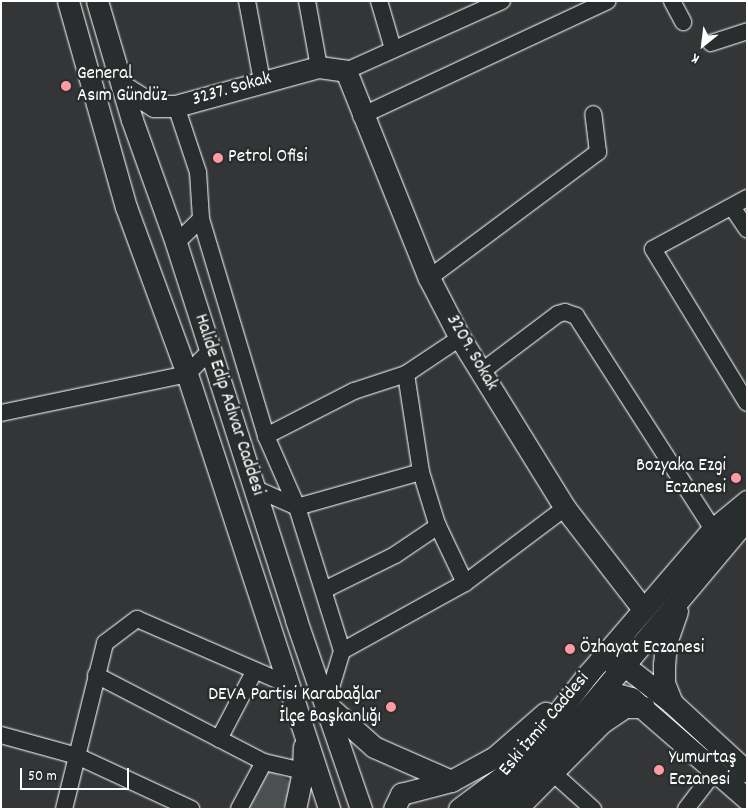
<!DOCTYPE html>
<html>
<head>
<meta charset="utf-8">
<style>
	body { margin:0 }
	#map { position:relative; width:748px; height:810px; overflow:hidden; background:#333536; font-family:Dekko,sans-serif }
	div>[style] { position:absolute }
	.green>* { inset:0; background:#4c4f50 }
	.roads { filter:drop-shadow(0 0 1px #fff) drop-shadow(0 0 1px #fff) }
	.minor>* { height:16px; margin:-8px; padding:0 8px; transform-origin:8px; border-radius:8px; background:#2a2d2e }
	.major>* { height:21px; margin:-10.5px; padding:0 10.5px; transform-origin:10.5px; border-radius:10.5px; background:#2a2d2e }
	.dots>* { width:14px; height:14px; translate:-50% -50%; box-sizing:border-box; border:2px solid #2a2d2e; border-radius:50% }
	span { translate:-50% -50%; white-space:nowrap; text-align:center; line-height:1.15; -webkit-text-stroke:5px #2a2d2e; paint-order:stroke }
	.poi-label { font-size:19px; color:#fff }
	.left { translate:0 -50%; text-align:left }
	.right { translate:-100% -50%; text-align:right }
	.street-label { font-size:19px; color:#fff }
	.frame { position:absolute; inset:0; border:2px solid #fff; pointer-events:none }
	.north { position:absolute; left:678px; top:20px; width:50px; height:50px; -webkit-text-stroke:4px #2a2d2e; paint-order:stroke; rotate:209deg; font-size:14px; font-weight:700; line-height:20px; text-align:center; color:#fff }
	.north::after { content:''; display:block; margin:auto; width:18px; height:22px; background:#fff; clip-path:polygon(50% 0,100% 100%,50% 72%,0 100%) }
	.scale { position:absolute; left:20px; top:768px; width:109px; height:22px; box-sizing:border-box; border:2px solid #fff; border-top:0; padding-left:6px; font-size:15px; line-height:18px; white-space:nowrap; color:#fff; -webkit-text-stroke:4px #2a2d2e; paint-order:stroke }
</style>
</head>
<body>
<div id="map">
	<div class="green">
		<i style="clip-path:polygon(268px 769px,293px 783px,282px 809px,249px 809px)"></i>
	</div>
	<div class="roads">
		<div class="minor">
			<i style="left:247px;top:1px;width:81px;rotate:79.4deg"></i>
			<i style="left:307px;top:1px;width:67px;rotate:79.7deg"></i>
			<i style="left:379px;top:1px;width:50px;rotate:73.7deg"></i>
			<i style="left:672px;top:1px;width:24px;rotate:62deg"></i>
			<i style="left:711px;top:43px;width:38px;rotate:-18deg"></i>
			<i style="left:346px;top:71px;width:171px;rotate:-24.2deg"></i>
			<i style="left:176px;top:106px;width:70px;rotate:71.6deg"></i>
			<i style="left:198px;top:172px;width:47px;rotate:86.3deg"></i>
			<i style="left:361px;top:116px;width:272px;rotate:-25deg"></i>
			<i style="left:747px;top:198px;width:107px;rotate:151.5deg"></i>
			<i style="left:653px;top:249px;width:180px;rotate:58.6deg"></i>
			<i style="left:732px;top:207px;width:27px;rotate:56deg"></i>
			<i style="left:176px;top:243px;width:35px;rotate:-44deg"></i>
			<i style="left:201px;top:219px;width:227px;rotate:73.3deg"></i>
			<i style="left:266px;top:436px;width:77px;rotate:66.4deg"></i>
			<i style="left:297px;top:507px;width:151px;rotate:72.6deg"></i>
			<i style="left:342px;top:651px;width:55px;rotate:106.8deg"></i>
			<i style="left:429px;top:278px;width:211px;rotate:-36.7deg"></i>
			<i style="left:598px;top:152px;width:38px;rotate:-97deg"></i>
			<i style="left:481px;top:372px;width:96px;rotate:-37deg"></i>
			<i style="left:558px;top:314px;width:7px;rotate:-16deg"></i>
			<i style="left:565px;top:312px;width:12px;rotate:20deg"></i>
			<i style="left:576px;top:316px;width:253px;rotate:57.3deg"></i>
			<i style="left:406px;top:374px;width:99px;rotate:81.3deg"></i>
			<i style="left:421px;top:472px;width:54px;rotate:72.9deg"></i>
			<i style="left:437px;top:524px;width:65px;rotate:64.6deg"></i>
			<i style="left:1px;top:413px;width:190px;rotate:-11.8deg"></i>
			<i style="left:187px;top:374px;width:34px;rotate:-45deg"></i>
			<i style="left:266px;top:436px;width:99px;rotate:-27.1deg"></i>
			<i style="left:354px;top:391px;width:55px;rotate:-18.1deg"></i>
			<i style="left:406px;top:374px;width:65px;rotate:-33.7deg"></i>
			<i style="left:254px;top:488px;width:47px;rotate:23.8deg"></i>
			<i style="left:297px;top:507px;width:129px;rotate:-15.8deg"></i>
			<i style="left:324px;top:590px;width:79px;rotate:-26.2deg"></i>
			<i style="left:395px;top:555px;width:52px;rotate:-34deg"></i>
			<i style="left:342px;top:651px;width:141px;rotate:-28.9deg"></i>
			<i style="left:465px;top:583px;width:125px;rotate:-36.9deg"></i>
			<i style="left:96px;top:675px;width:189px;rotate:27.4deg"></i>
			<i style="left:264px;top:762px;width:40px;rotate:13deg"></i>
			<i style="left:1px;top:735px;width:79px;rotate:15.4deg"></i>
			<i style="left:77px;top:756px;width:126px;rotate:24.9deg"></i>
			<i style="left:219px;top:739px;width:76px;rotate:-62.4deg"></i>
			<i style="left:553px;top:773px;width:54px;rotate:42deg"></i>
			<i style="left:64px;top:809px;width:171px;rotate:-76.1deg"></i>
			<i style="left:105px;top:643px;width:40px;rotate:-37deg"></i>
			<i style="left:137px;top:619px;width:166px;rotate:23.5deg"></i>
			<i style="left:239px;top:809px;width:53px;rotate:-62deg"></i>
			<i style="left:686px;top:809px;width:48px;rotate:-52.7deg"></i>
		</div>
		<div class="major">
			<i style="left:68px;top:1px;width:214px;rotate:74.3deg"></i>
			<i style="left:126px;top:207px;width:178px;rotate:69.9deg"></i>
			<i style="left:187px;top:374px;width:458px;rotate:71.9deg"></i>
			<i style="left:97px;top:1px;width:124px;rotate:73.6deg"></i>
			<i style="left:132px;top:120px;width:131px;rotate:70.3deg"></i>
			<i style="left:176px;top:243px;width:396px;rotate:72.3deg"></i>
			<i style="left:296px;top:620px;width:200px;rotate:71deg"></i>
			<i style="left:122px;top:86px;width:38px;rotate:32deg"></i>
			<i style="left:154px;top:106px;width:22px"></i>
			<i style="left:176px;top:106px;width:148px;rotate:-15.3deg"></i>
			<i style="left:319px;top:67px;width:27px;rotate:8deg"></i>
			<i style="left:346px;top:71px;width:223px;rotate:68.2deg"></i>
			<i style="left:429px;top:278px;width:68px;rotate:62.7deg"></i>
			<i style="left:460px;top:338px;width:200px;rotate:58.3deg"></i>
			<i style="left:565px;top:508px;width:128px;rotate:52.3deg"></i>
			<i style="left:677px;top:611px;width:34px;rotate:109deg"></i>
			<i style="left:666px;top:643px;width:21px;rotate:95deg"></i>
			<i style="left:664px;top:664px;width:19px;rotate:90deg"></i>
			<i style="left:664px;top:683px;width:22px;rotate:68deg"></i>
			<i style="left:672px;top:703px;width:102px;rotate:42.6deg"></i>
			<i style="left:613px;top:664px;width:12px;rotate:9deg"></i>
			<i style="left:625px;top:666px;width:60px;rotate:38.2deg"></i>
			<i style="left:593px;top:704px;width:25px;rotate:-23deg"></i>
			<i style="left:616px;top:694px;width:16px;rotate:15deg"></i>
			<i style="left:631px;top:698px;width:154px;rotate:41deg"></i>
			<i style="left:327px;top:705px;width:63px;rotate:41.8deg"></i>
			<i style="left:374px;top:747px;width:84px;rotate:23.8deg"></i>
			<i style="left:295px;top:809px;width:39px;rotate:-78deg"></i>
			<i style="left:303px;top:771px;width:24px;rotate:-88deg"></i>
			<i style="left:394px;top:809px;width:17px;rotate:-65deg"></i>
			<i style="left:401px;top:794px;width:52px;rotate:-14.6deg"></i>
			<i style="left:451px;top:781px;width:50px;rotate:-28.6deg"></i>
			<i style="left:495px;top:757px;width:67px;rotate:-41.3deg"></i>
			<i style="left:459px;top:809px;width:54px;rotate:-36.7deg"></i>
			<i style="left:502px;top:777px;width:38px;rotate:-45deg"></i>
			<i style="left:529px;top:750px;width:98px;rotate:-52.1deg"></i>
			<i style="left:589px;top:673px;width:190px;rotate:-49.3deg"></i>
			<i style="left:713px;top:529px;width:44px;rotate:-39.5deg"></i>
			<i style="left:487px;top:809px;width:35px;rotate:-39deg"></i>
			<i style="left:514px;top:787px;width:110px;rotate:-46.8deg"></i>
			<i style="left:589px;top:707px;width:246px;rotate:-50deg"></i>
			<i style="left:516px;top:809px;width:121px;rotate:-45.3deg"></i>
			<i style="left:601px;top:723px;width:29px;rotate:-34deg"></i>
			<i style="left:625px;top:707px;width:19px"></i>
		</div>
	</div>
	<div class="dots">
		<i style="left:66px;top:86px;background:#ff9aa2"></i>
		<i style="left:218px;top:158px;background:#ff9aa2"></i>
		<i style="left:736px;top:478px;background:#ff9aa2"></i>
		<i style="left:570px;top:649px;background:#ff9aa2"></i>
		<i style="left:391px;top:707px;background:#ff9aa2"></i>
		<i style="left:659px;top:770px;background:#ff9aa2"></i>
	</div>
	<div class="poi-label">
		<span class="left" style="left:77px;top:86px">General<br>Asım Gündüz</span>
		<span class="left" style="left:228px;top:158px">Petrol Ofisi</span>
		<span class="right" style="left:726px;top:478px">Bozyaka Ezgi<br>Eczanesi</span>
		<span class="left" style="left:580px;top:649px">Özhayat Eczanesi</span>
		<span class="right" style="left:381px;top:707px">DEVA Partisi Karabağlar<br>İlçe Başkanlığı</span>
		<span class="left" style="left:669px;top:770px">Yumurtaş<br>Eczanesi</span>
	</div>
	<div class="street-label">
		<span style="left:232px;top:90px;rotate:-16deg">3237. Sokak</span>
		<span style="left:471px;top:353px;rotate:60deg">3209. Sokak</span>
		<span style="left:228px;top:405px;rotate:72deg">Halide Edip Adıvar Caddesi</span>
		<span style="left:545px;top:725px;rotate:-50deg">Eski İzmir Caddesi</span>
	</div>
	<div class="frame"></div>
	<div class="north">K</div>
	<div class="scale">50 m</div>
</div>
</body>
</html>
